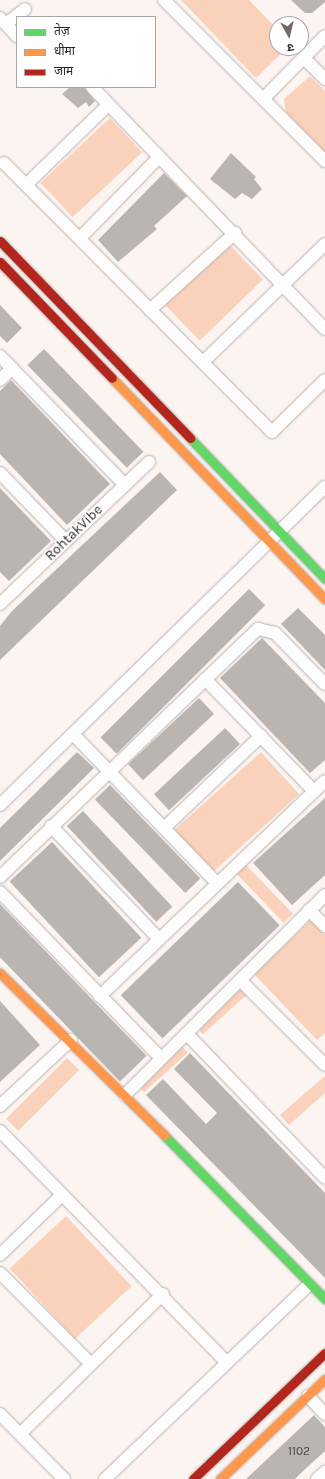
<!DOCTYPE html>
<html>
<head>
<meta charset="utf-8">
<style>
	body { margin:0 }
	#map { position:relative; width:325px; height:1479px; overflow:hidden; background:#fbf4f0; font-family:Karla,"Noto Sans Devanagari",sans-serif }
	div>[style] { position:absolute }
	.green>* { inset:0; background:#fad1ba; transform-origin:0 0 }
	.building>* { inset:0; background:#bab5b1; transform-origin:0 0 }
	.roads { filter:drop-shadow(0 0 1px #b8b2af) drop-shadow(0 0 1px #b8b2af) }
	.street>* { height:12px; margin:-6px; padding:0 6px; transform-origin:6px; border-radius:6px; background:#fefdfd }
	.fast>* { height:9px; margin:-4.5px; padding:0 4.5px; transform-origin:4.5px; border-radius:4.5px; background:#63d668 }
	.slow>* { height:9px; margin:-4.5px; padding:0 4.5px; transform-origin:4.5px; border-radius:4.5px; background:#ff974d }
	.jam>* { height:9px; margin:-4.5px; padding:0 4.5px; transform-origin:4.5px; border-radius:4.5px; background:#b3261e }
	span { translate:-50% -50%; white-space:nowrap; text-align:center; line-height:1.15; -webkit-text-stroke:3px #fff; paint-order:stroke }
	.number-label { font-size:12px; color:#4d4844 }
	.number-label span { -webkit-text-stroke-width:0 }
	.street-label { font-size:14px; color:#292320 }
	.legend { position:absolute; left:16px; top:16px; width:140px; height:72px; box-sizing:border-box; background:#fff; border:1px solid #a9a7a6; margin:0; padding:5px 7px; list-style:none; font-size:12px; color:#292320 }
	.legend li { display:flex; align-items:center; gap:8px; height:20px }
	.legend b { width:20px; border:1px solid #a9a7a6 }
	.north { position:absolute; left:269px; top:16px; width:40px; height:40px; box-sizing:border-box; background:#fff; border:1px solid #a9a7a6; border-radius:50%; rotate:172deg; font-size:11px; font-weight:700; line-height:16px; text-align:center; color:#292320 }
	.north::after { content:''; display:block; margin:auto; width:14px; height:18px; background:#726c69; clip-path:polygon(50% 0,100% 100%,50% 72%,0 100%) }
</style>
</head>
<body>
<div id="map">
	<div class="green">
		<i style="clip-path:polygon(181px 0,249px 0,277px 29px,277px 48px,287px 48px,256px 78px)"></i>
		<i style="clip-path:polygon(310px 76px,325px 91px,325px 154px,286px 112px,284px 99px)"></i>
		<i style="left:110px;top:118px;width:47px;height:95px;rotate:47deg"></i>
		<i style="left:222px;top:237px;width:59px;height:88px;rotate:46deg"></i>
		<i style="left:261px;top:752px;width:57px;height:117px;rotate:48deg"></i>
		<i style="left:245px;top:864px;width:69px;height:13px;rotate:46deg"></i>
		<i style="clip-path:polygon(311px 920px,325px 935px,325px 1033px,317px 1040px,254px 974px)"></i>
		<i style="left:238px;top:985px;width:13px;height:59px;rotate:48deg"></i>
		<i style="left:179px;top:1043px;width:13px;height:59px;rotate:48deg"></i>
		<i style="left:67px;top:1058px;width:17px;height:86px;rotate:45deg"></i>
		<i style="clip-path:polygon(325px 1076px,325px 1093px,289px 1125px,280px 1115px)"></i>
		<i style="left:66px;top:1216px;width:96px;height:77px;rotate:47deg"></i>
	</div>
	<div class="building">
		<i style="clip-path:polygon(291px 0,325px 0,325px 2px,312px 13px,305px 13px)"></i>
		<i style="clip-path:polygon(70px 87px,84px 87px,95px 101px,89px 107px,86px 102px,78px 108px,62px 94px)"></i>
		<i style="clip-path:polygon(231px 153px,256px 177px,254px 179px,262px 189px,252px 199px,242px 193px,235px 199px,210px 179px)"></i>
		<i style="clip-path:polygon(164px 173px,187px 196px,154px 226px,157px 229px,118px 262px,98px 240px)"></i>
		<i style="clip-path:polygon(0 305px,22px 328px,7px 343px,0 336px)"></i>
		<i style="left:44px;top:349px;width:143px;height:23px;rotate:46deg"></i>
		<i style="clip-path:polygon(11px 380px,110px 484px,67px 525px,0 454px,0 391px)"></i>
		<i style="clip-path:polygon(160px 472px,177px 490px,0 660px,0 626px,12px 611px)"></i>
		<i style="clip-path:polygon(0 488px,51px 541px,9px 581px,0 572px)"></i>
		<i style="left:249px;top:589px;width:23px;height:210px;rotate:45deg"></i>
		<i style="clip-path:polygon(298px 608px,325px 635px,325px 670px,281px 624px)"></i>
		<i style="clip-path:polygon(262px 638px,325px 703px,325px 760px,310px 773px,220px 678px)"></i>
		<i style="left:199px;top:698px;width:22px;height:97px;rotate:47deg"></i>
		<i style="left:225px;top:728px;width:22px;height:97px;rotate:47deg"></i>
		<i style="clip-path:polygon(77px 752px,94px 768px,0 861px,0 828px)"></i>
		<i style="left:110px;top:785px;width:130px;height:21px;rotate:46deg"></i>
		<i style="clip-path:polygon(325px 798px,325px 875px,292px 905px,253px 863px)"></i>
		<i style="left:83px;top:811px;width:131px;height:22px;rotate:47deg"></i>
		<i style="left:52px;top:842px;width:131px;height:58px;rotate:47deg"></i>
		<i style="left:238px;top:882px;width:60px;height:163px;rotate:46deg"></i>
		<i style="left:0;top:904px;width:211px;height:37px;rotate:46deg"></i>
		<i style="clip-path:polygon(0 1001px,40px 1045px,0 1082px)"></i>
		<i style="clip-path:polygon(190px 1053px,325px 1193px,325px 1278px,146px 1095px,163px 1079px,206px 1124px,217px 1113px,174px 1069px)"></i>
		<i style="clip-path:polygon(314px 1415px,325px 1427px,325px 1451px,302px 1472px,295px 1479px,246px 1479px)"></i>
	</div>
	<div class="roads">
		<div class="street">
			<i style="left:164px;top:0;width:228px;rotate:45deg"></i>
			<i style="left:0;top:18px;width:25px;rotate:47deg"></i>
			<i style="left:6px;top:24px;width:24px;rotate:-38deg"></i>
			<i style="left:304px;top:58px;width:30px;rotate:45deg"></i>
			<i style="left:92px;top:87px;width:336px;rotate:46.1deg"></i>
			<i style="left:263px;top:99px;width:88px;rotate:-45.5deg"></i>
			<i style="left:4px;top:163px;width:380px;rotate:45.1deg"></i>
			<i style="left:272px;top:432px;width:74px;rotate:-44.5deg"></i>
			<i style="left:26px;top:185px;width:115px;rotate:-44.3deg"></i>
			<i style="left:81px;top:237px;width:112px;rotate:-45.7deg"></i>
			<i style="left:150px;top:310px;width:115px;rotate:-42.2deg"></i>
			<i style="left:0;top:356px;width:180px;rotate:45.9deg"></i>
			<i style="left:203px;top:362px;width:170px;rotate:-44deg"></i>
			<i style="left:0;top:380px;width:17px;rotate:-45deg"></i>
			<i style="left:0;top:473px;width:95px;rotate:45.9deg"></i>
			<i style="left:0;top:604px;width:206px;rotate:-43.6deg"></i>
			<i style="left:205px;top:679px;width:156px;rotate:45.8deg"></i>
			<i style="left:73px;top:734px;width:207px;rotate:46deg"></i>
			<i style="left:0;top:805px;width:455px;rotate:-44.4deg"></i>
			<i style="left:51px;top:826px;width:156px;rotate:46.3deg"></i>
			<i style="left:164px;top:828px;width:134px;rotate:-43.5deg"></i>
			<i style="left:0;top:877px;width:358px;rotate:-43.9deg"></i>
			<i style="left:258px;top:629px;width:17px;rotate:13deg"></i>
			<i style="left:275px;top:633px;width:71px;rotate:45.6deg"></i>
			<i style="left:0;top:892px;width:231px;rotate:45.9deg"></i>
			<i style="left:309px;top:910px;width:23px;rotate:45deg"></i>
			<i style="left:240px;top:980px;width:120px;rotate:45deg"></i>
			<i style="left:100px;top:996px;width:311px;rotate:-43.7deg"></i>
			<i style="left:187px;top:1034px;width:199px;rotate:46.2deg"></i>
			<i style="left:125px;top:1095px;width:283px;rotate:-45deg"></i>
			<i style="left:0;top:1106px;width:97px;rotate:-42.9deg"></i>
			<i style="left:0;top:1131px;width:323px;rotate:45.6deg"></i>
			<i style="left:0;top:1255px;width:86px;rotate:-44.1deg"></i>
			<i style="left:0;top:1273px;width:127px;rotate:45deg"></i>
			<i style="left:308px;top:1396px;width:25px;rotate:47deg"></i>
			<i style="left:0;top:1414px;width:91px;rotate:45.4deg"></i>
			<i style="left:20px;top:1434px;width:200px;rotate:-44.4deg"></i>
			<i style="left:105px;top:1479px;width:282px;rotate:-43.6deg"></i>
			<i style="left:317px;top:1479px;width:11px;rotate:-41deg"></i>
		</div>
		<div class="fast">
			<i style="left:190px;top:438px;width:195px;rotate:46.2deg"></i>
			<i style="left:164px;top:1135px;width:230px;rotate:45.5deg"></i>
		</div>
		<div class="slow">
			<i style="left:112px;top:378px;width:307px;rotate:46.1deg"></i>
			<i style="left:0;top:973px;width:231px;rotate:44.6deg"></i>
			<i style="left:220px;top:1479px;width:145px;rotate:-43.6deg"></i>
		</div>
		<div class="jam">
			<i style="left:0;top:241px;width:274px;rotate:46deg"></i>
			<i style="left:0;top:262px;width:161px;rotate:46deg"></i>
			<i style="left:193px;top:1479px;width:182px;rotate:-43.7deg"></i>
		</div>
	</div>
	<div class="number-label">
		<span style="left:299px;top:1452px">1102</span>
	</div>
	<div class="street-label">
		<span style="left:74px;top:533px;rotate:-44deg">RohtakVibe</span>
	</div>
	<ul class="legend">
	<li><b style="height:5px;background:#63d668"></b>तेज़</li>
	<li><b style="height:5px;background:#ff974d"></b>धीमा</li>
	<li><b style="height:5px;background:#b3261e"></b>जाम</li>
	</ul>
	<div class="north">उ</div>
</div>
</body>
</html>
